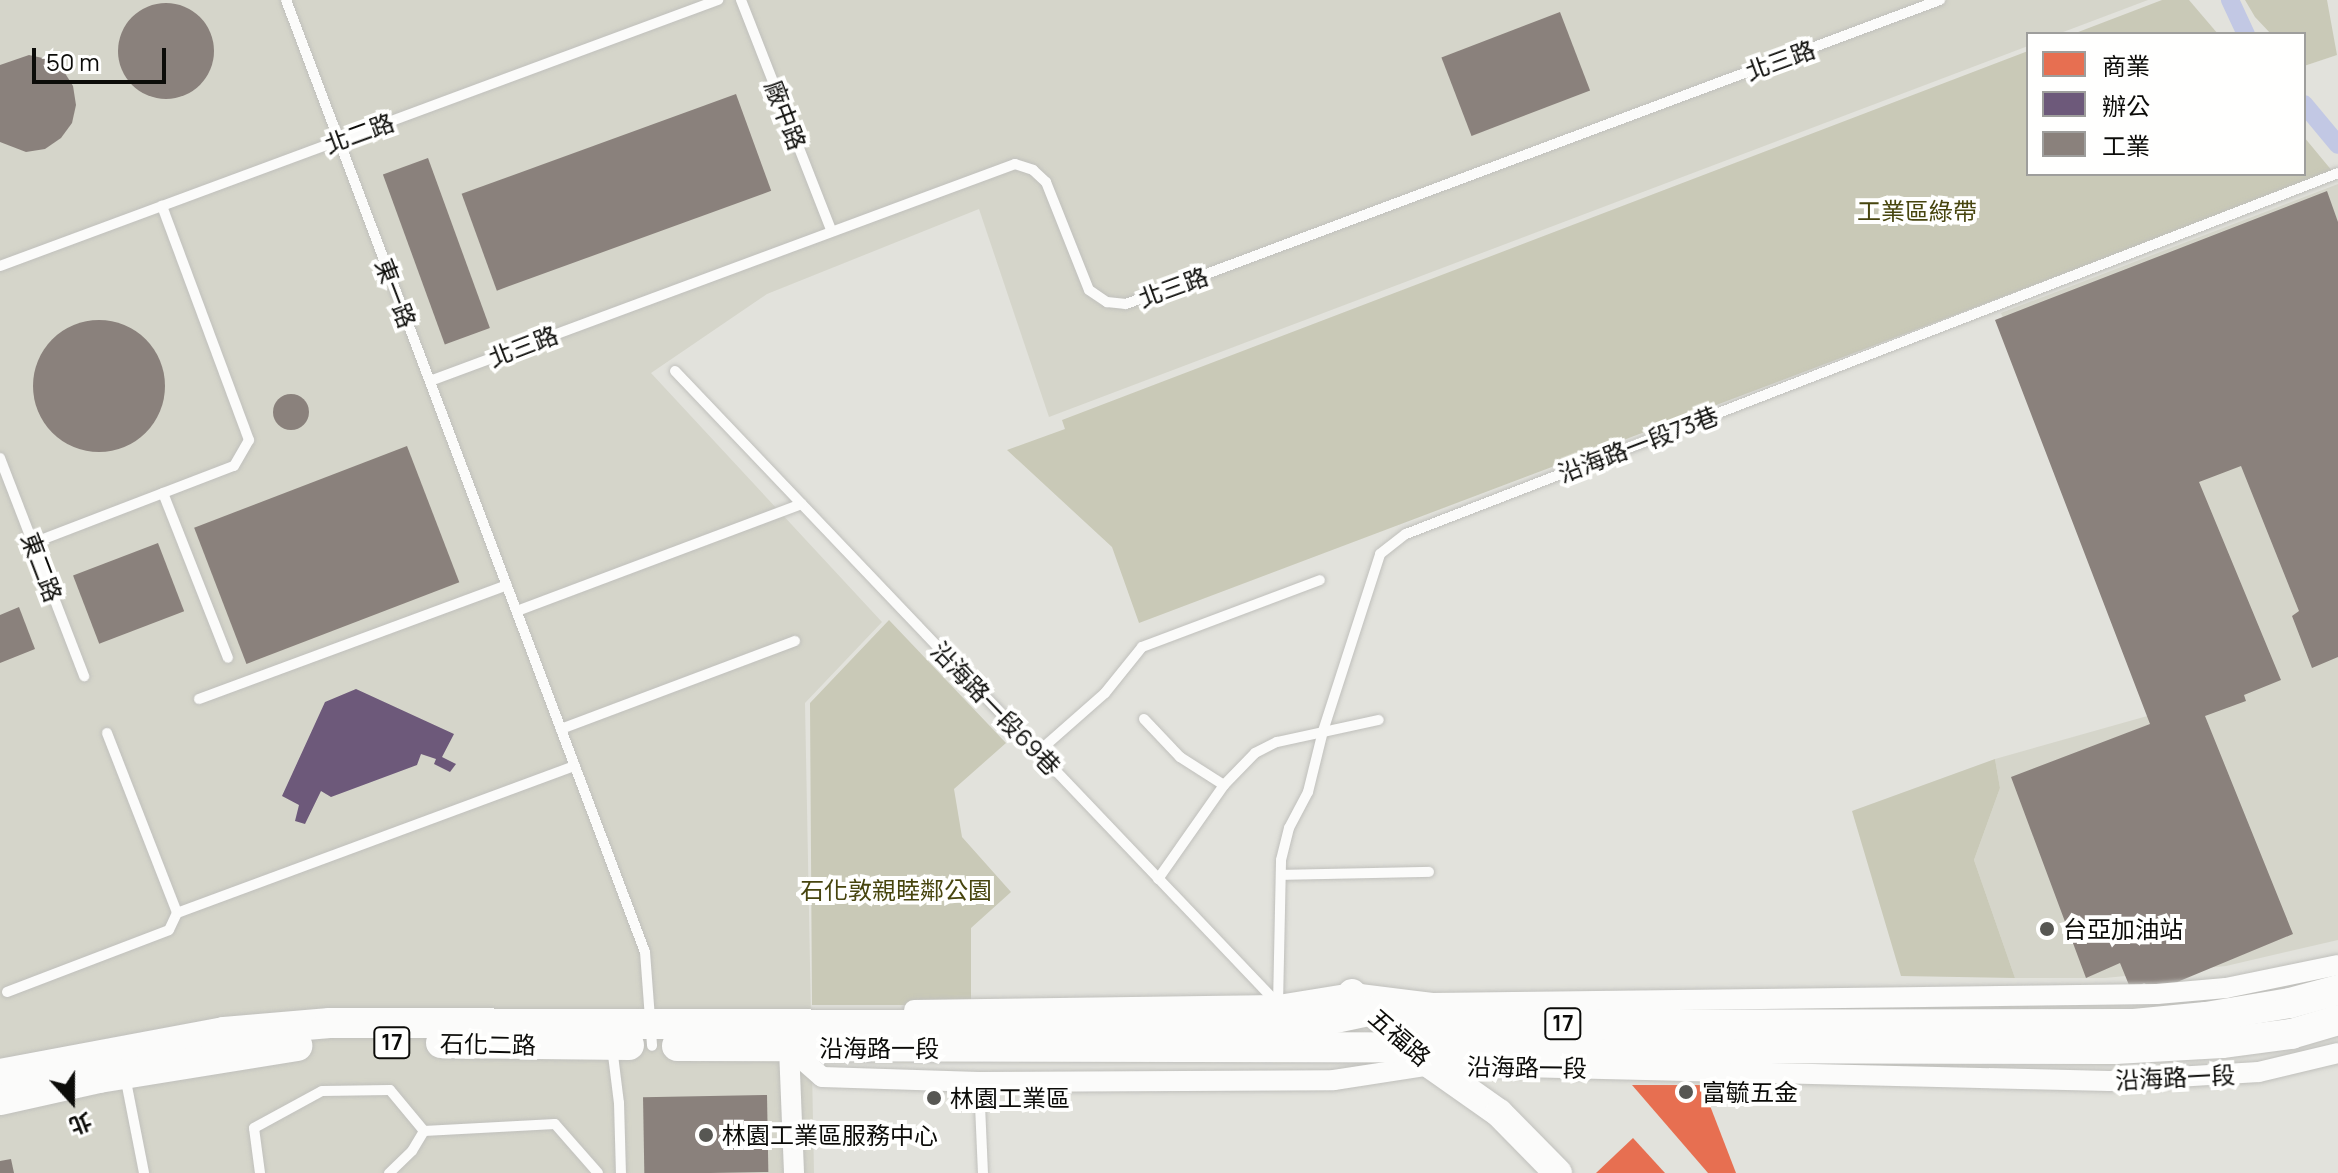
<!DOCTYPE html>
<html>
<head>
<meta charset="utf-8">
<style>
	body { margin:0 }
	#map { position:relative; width:2338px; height:1173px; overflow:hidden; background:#e2e2dc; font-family:Manrope,"Noto Sans TC",sans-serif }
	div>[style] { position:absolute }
	.built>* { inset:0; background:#d5d5ca }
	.green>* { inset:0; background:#c9c9b7 }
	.shops>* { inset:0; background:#e76f51 }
	.offices>* { inset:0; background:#6d597a }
	.industry>* { inset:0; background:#8a817c; transform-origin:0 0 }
	.round { border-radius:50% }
	.canal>* { height:18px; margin:-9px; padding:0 9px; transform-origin:9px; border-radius:9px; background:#c2c8e4 }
	.roads { filter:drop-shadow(0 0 2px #c0c0bc) drop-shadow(0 0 2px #c0c0bc) }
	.lane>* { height:10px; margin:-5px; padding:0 5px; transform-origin:5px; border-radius:5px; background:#fbfbfa }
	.street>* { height:20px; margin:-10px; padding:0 10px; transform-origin:10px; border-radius:10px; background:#fbfbfa }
	.secondary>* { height:28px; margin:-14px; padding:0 14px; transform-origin:14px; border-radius:14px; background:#fbfbfa }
	.primary>* { height:30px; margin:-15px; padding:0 15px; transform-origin:15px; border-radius:15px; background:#fbfbfa }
	.dots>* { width:22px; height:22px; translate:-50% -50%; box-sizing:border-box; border:4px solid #fffffe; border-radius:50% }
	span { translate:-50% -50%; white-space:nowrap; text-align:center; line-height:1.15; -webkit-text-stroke:8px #fffffe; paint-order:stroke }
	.shield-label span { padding:2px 6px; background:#fffffe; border:2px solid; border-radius:6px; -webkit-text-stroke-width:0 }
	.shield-label { font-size:22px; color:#0c0c09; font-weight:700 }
	.street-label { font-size:24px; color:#0c0c09 }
	.park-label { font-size:24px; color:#47450e }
	.poi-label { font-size:24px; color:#0c0c09 }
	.left { translate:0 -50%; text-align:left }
	.legend { position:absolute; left:2026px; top:32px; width:280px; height:144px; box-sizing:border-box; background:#fffffe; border:2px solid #9e9e9c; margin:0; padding:10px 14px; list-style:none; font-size:24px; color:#0c0c09 }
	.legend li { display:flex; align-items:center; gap:16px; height:40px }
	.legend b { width:40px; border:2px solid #9e9e9c }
	.north { position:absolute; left:32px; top:1061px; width:80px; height:80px; -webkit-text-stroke:6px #fffffe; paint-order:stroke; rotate:159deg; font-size:22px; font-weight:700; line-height:32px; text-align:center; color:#0c0c09 }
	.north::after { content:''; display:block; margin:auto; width:28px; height:36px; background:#0c0c09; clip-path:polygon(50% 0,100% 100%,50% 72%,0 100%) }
	.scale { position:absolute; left:32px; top:48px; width:134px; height:36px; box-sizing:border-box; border:4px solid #0c0c09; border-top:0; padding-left:10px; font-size:24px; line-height:28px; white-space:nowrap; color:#0c0c09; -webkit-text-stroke:6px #fffffe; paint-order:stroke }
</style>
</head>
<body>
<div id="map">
	<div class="built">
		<i style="clip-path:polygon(0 0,2148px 0,2058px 34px,2028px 34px,2028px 46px,1049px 417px,979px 209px,767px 294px,651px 373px,882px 622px,805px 703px,814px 1173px,0 1173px)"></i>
		<i style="clip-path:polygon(2338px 184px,2338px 940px,2226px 966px,2105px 978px,2015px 978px,1974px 860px,2000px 788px,1995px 759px,2158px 713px,2001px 313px)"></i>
	</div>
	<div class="green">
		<i style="clip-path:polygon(2162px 0,2189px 0,2218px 34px,2073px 34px)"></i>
		<i style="clip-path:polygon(2245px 0,2327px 0,2337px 55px,2304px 66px,2304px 34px,2271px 34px,2255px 17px)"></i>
		<i style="clip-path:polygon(2028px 51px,2028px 174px,2304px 174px,2304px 137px,2333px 172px,1139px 623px,1112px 547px,1007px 450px,1065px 429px,1062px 420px)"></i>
		<i style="clip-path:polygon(889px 620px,1006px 743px,954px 789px,962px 837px,1011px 892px,971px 928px,971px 1005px,812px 1005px,810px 703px)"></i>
		<i style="clip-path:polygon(1995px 759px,2000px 788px,1974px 860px,2015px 978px,1901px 976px,1852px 811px)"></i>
	</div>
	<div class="shops">
		<i style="clip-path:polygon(1632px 1085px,1702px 1085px,1736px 1173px,1708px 1173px)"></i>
		<i style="clip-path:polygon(1633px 1138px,1665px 1173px,1596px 1173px)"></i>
	</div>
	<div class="offices">
		<i style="clip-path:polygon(356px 689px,454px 734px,442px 757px,456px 764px,450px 772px,434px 764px,436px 759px,421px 754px,417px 765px,331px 797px,321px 791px,305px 824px,295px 821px,299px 805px,282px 796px,325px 702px)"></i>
	</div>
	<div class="industry">
		<i class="round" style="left:118px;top:3px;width:96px;height:96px"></i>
		<i style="left:1560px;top:12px;width:84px;height:127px;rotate:69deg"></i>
		<i style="clip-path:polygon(29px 55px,47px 59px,63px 70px,73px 86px,76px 105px,72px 123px,61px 138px,45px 149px,26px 152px,0 142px,0 65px)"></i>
		<i style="left:736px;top:94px;width:103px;height:292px;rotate:70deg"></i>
		<i style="left:428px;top:158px;width:181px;height:48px;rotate:70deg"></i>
		<i style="clip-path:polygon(2327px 191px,2338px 222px,2338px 657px,2312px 668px,2292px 616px,2299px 611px,2241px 466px,2199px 482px,2281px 680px,2244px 695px,2246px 701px,2205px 716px,2293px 934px,2158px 990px,2144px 983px,2131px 990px,2120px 963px,2086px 978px,2011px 777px,2150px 724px,1995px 320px)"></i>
		<i class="round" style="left:33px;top:320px;width:132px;height:132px"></i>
		<i class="round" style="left:273px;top:394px;width:36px;height:36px"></i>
		<i style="left:407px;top:446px;width:146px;height:228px;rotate:69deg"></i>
		<i style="left:158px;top:543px;width:73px;height:91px;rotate:69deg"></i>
		<i style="clip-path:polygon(19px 607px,35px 649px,0 663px,0 615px)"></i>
		<i style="left:767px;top:1095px;width:77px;height:124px;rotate:89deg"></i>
		<i style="clip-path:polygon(11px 1159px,14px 1173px,0 1173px,0 1161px)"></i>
	</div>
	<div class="canal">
		<i style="left:2230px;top:0;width:38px;rotate:65deg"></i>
		<i style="left:2304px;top:104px;width:53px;rotate:50.3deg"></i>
	</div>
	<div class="roads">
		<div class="lane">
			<i style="left:286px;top:0;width:1017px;rotate:69.34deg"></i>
			<i style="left:645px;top:952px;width:94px;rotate:85.7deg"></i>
			<i style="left:741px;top:0;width:247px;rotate:68.6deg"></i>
			<i style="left:0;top:266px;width:766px;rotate:-20.33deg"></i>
			<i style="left:675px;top:371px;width:874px;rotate:46.39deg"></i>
			<i style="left:430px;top:381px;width:624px;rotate:-20.35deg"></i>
			<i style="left:1015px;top:164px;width:19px;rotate:18deg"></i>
			<i style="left:1033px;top:170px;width:18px;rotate:43deg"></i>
			<i style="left:1046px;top:182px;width:116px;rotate:68.3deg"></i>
			<i style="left:1089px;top:290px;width:22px;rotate:34deg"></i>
			<i style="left:1107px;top:302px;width:19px;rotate:6deg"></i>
			<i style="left:1126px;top:304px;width:869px;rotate:-20.48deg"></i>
			<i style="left:0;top:458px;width:234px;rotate:68.9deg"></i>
			<i style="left:163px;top:493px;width:177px;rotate:68.5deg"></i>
			<i style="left:33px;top:543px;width:215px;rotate:-21deg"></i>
			<i style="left:234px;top:466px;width:30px;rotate:-60deg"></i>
			<i style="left:249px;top:440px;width:250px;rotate:-110.4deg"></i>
			<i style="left:517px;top:611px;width:304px;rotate:-20.6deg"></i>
			<i style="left:199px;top:699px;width:328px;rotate:-20.3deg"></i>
			<i style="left:1144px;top:719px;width:52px;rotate:46.5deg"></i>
			<i style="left:1180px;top:757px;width:52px;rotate:32.5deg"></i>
			<i style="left:561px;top:729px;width:250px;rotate:-20.6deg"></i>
			<i style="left:107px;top:733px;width:193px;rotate:68.7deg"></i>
			<i style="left:1038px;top:752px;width:89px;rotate:-41.4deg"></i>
			<i style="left:1105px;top:693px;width:59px;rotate:-51.2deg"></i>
			<i style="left:1142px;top:647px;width:190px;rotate:-20.6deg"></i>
			<i style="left:1281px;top:875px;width:148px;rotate:-1.2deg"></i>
			<i style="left:1158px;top:879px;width:115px;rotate:-54.9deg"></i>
			<i style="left:1224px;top:785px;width:45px;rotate:-45.9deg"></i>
			<i style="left:1255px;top:753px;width:25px;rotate:-27deg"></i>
			<i style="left:1277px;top:742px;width:104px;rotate:-12.2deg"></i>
			<i style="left:7px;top:992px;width:173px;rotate:-20.9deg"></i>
			<i style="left:169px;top:930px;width:19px;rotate:-65deg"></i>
			<i style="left:177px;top:913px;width:424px;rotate:-20.3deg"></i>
			<i style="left:1278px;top:1005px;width:145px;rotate:-88.8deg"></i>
			<i style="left:1281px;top:860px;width:33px;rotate:-76deg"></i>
			<i style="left:1289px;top:828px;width:41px;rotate:-62.2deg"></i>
			<i style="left:1308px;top:792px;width:63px;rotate:-76.2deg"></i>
			<i style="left:1323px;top:731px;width:186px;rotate:-72.1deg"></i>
			<i style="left:1380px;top:554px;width:33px;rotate:-38deg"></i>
			<i style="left:1406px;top:534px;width:999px;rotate:-21.17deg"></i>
			<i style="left:612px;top:1047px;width:56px;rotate:82.9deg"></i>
			<i style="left:619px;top:1103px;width:70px;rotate:88.4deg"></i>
			<i style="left:125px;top:1076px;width:99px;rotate:78.9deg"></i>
			<i style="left:979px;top:1082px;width:91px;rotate:87.5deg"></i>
			<i style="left:424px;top:1131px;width:131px;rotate:-3.1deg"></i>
			<i style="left:555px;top:1124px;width:65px;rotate:48.7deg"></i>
			<i style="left:260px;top:1173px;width:45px;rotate:-97.6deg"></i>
			<i style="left:254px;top:1128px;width:77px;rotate:-28.6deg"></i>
			<i style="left:322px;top:1091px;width:68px;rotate:-0.8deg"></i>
			<i style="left:390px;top:1090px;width:53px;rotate:50.3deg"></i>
			<i style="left:424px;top:1131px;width:23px;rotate:121deg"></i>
			<i style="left:412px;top:1151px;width:32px;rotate:136deg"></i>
		</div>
		<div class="street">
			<i style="left:914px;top:1010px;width:364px;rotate:-0.8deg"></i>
			<i style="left:1278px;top:1005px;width:75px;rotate:-9.2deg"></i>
			<i style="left:1352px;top:993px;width:81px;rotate:7.1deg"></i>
			<i style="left:1432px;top:1003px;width:725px;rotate:-0.71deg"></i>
			<i style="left:2157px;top:994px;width:69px;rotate:-5deg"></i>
			<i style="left:2226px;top:988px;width:114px;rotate:-11.6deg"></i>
			<i style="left:789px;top:1048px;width:44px;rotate:41.3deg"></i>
			<i style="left:822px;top:1077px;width:157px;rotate:1.8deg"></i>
			<i style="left:979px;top:1082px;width:355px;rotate:-0.3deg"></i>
			<i style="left:1334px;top:1080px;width:98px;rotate:-8.8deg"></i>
			<i style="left:1431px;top:1065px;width:679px;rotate:1.35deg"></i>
			<i style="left:2110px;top:1081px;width:149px;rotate:-3.5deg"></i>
			<i style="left:2259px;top:1072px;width:81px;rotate:-13.5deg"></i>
			<i style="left:789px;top:1048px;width:125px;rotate:87.7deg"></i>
		</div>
		<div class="secondary">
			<i style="left:1352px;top:993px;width:107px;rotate:42.3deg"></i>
			<i style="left:1431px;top:1065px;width:83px;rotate:35.2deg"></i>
			<i style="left:1499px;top:1113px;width:84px;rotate:45.5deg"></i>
		</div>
		<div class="primary">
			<i style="left:441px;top:1043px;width:188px;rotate:0.6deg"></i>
			<i style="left:677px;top:1046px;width:1438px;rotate:0.12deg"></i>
			<i style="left:2115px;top:1049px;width:107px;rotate:-3.2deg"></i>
			<i style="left:2222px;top:1043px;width:70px;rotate:-7.4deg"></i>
			<i style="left:2291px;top:1034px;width:49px;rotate:-16.6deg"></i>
			<i style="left:0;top:1074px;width:228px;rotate:-10.6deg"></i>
			<i style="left:224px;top:1032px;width:106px;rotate:-4.9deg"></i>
			<i style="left:330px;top:1023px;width:968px;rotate:0.18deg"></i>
			<i style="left:1298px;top:1026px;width:73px;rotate:-11.9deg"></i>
			<i style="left:1369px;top:1011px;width:100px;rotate:8deg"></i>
			<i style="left:1468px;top:1025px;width:666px;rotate:-0.09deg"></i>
			<i style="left:2134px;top:1024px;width:72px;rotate:-5.6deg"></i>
			<i style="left:2206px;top:1017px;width:85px;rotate:-9.5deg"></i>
			<i style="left:2290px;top:1003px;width:50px;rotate:-15.2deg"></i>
			<i style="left:0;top:1100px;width:101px;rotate:-12.5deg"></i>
			<i style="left:99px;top:1078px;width:201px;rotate:-9.2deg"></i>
		</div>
	</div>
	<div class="dots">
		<i style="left:2047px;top:929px;background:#575753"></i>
		<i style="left:1686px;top:1092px;background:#575753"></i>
		<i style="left:934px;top:1098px;background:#575753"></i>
		<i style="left:706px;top:1135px;background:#575753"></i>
	</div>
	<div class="shield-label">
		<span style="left:1563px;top:1024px">17</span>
		<span style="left:392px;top:1043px">17</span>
	</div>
	<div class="street-label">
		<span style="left:1780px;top:60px;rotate:-20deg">北三路</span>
		<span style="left:786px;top:115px;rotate:69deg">廠中路</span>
		<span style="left:359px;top:133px;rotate:-20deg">北二路</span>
		<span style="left:1173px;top:287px;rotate:-20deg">北三路</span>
		<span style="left:396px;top:293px;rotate:69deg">東一路</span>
		<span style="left:523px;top:346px;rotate:-21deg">北三路</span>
		<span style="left:1638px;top:444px;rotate:-21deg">沿海路一段73巷</span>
		<span style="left:42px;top:567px;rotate:69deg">東二路</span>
		<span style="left:996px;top:708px;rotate:46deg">沿海路一段69巷</span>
		<span style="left:1400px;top:1037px;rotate:41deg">五福路</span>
		<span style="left:488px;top:1044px;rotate:1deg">石化二路</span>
		<span style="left:879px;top:1048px">沿海路一段</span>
		<span style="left:1527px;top:1067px;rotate:1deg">沿海路一段</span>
		<span style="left:2175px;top:1077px;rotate:-3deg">沿海路一段</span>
	</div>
	<div class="park-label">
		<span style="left:1917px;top:211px">工業區綠帶</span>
		<span style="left:896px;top:890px">石化敦親睦鄰公園</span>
	</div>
	<div class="poi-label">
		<span class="left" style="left:2063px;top:929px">台亞加油站</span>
		<span class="left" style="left:1702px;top:1092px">富毓五金</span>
		<span class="left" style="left:950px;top:1098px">林園工業區</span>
		<span class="left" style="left:722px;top:1135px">林園工業區服務中心</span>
	</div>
	<ul class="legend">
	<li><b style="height:22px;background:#e76f51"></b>商業</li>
	<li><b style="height:22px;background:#6d597a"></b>辦公</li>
	<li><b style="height:22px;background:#8a817c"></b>工業</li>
	</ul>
	<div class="north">北</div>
	<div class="scale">50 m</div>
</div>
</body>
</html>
